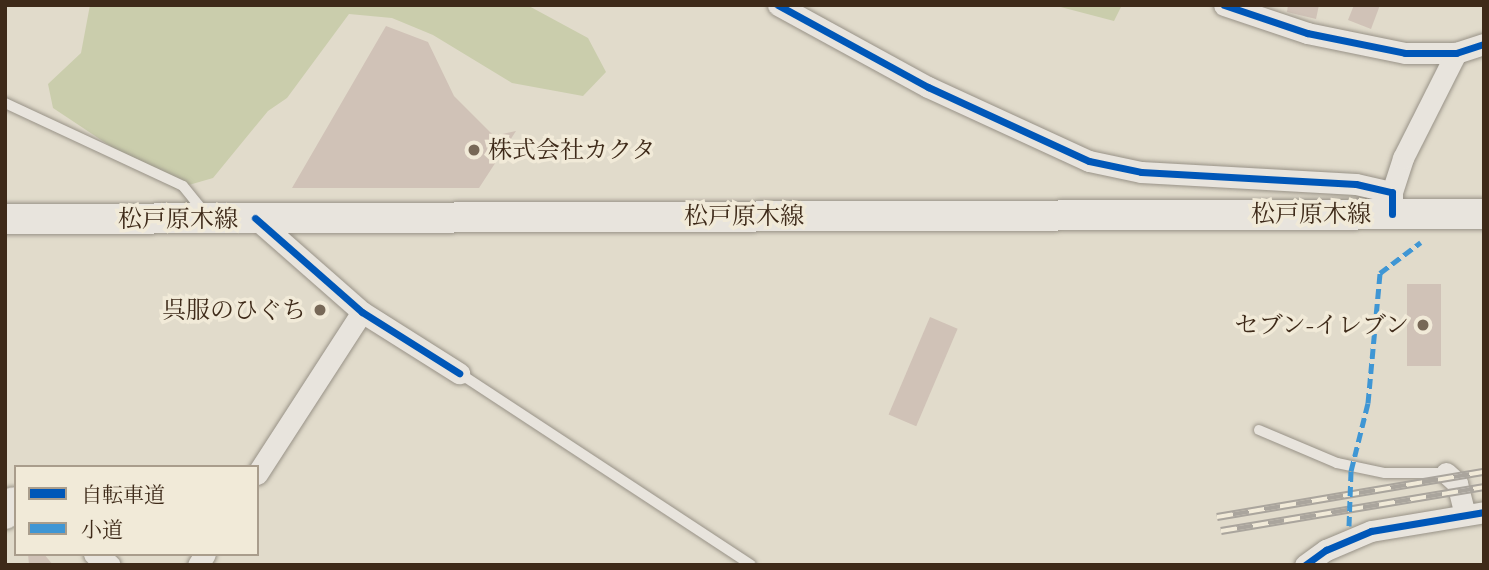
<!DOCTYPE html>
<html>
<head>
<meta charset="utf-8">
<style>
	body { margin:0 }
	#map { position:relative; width:1489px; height:570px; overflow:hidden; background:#e1dbcb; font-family:"Gentium Book Plus","Noto Serif JP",serif }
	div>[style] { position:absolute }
	.green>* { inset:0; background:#cacdac }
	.building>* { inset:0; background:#d0c2b7; transform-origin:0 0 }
	.roads { filter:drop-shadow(0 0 2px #989287) drop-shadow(0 0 2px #989287) }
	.lane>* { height:10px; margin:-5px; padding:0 5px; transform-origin:5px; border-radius:5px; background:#e8e4dd }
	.street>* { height:21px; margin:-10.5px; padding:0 10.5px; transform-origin:10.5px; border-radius:10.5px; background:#e8e4dd }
	.secondary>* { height:30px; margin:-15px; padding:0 15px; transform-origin:15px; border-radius:15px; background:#e8e4dd }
	.rail>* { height:8px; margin-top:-4px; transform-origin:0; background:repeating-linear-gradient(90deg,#f1ead8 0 16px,#aaa59d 0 32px); box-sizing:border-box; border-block:2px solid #aaa59d }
	.quiet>* { height:5px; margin-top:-2.5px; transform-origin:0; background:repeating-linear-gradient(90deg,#3f96d4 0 10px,transparent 0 15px) }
	.cycleway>* { height:7px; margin:-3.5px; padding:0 3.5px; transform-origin:3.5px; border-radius:3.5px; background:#0057b8 }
	.dots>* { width:19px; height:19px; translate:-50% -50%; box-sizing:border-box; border:4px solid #f1ead8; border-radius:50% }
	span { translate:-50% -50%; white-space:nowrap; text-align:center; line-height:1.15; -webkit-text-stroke:7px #f1ead8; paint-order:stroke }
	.poi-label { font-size:24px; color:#3e2a19 }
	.left { translate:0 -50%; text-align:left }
	.right { translate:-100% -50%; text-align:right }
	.street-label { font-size:24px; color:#3e2a19 }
	.frame { position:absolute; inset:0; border:7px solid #3e2a19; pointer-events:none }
	.legend { position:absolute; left:14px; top:465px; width:245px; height:91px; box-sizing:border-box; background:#f1ead8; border:2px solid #a99d8c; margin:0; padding:9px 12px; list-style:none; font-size:21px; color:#3e2a19 }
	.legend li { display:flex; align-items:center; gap:14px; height:35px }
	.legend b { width:35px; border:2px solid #a99d8c }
</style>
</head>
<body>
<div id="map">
	<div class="green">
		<i style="clip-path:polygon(90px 5px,527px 5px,588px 38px,606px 72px,583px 96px,512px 83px,433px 35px,392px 18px,349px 14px,287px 98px,268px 111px,213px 178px,175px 189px,53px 108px,48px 84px,81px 53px)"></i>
		<i style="clip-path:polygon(1053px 5px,1122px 5px,1114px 21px)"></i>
	</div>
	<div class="building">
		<i style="clip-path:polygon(1288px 5px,1319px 5px,1316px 19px,1287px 12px)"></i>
		<i style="clip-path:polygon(1354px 5px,1380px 5px,1371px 29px,1348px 20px)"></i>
		<i style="clip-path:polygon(386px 26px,428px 42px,454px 96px,494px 136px,516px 131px,479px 188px,292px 188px)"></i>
		<i style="left:1407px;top:284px;width:34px;height:82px"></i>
		<i style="left:930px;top:317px;width:30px;height:106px;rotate:23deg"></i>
		<i style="clip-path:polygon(28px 554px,44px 554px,53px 565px,29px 565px)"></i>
	</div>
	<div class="roads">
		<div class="lane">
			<i style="left:5px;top:103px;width:196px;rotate:25deg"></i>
			<i style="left:183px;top:186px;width:36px;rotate:51deg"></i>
			<i style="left:459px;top:373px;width:349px;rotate:33.3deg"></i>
			<i style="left:1259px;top:430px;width:85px;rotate:22.9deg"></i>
			<i style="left:1337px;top:463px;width:49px;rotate:11.8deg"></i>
			<i style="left:1385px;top:473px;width:61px"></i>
		</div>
		<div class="street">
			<i style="left:778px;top:5px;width:171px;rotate:28.7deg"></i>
			<i style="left:928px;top:87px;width:177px;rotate:24.7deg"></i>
			<i style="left:1089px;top:161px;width:53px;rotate:11.9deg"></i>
			<i style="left:1141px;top:172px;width:215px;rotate:3.2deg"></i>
			<i style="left:1356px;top:184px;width:37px;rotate:13deg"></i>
			<i style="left:1392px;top:192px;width:22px;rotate:90deg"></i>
			<i style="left:1224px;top:5px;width:88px;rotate:18.6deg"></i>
			<i style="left:1307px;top:33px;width:100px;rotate:11.5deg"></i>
			<i style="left:1405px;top:53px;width:51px"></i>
			<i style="left:1456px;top:53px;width:29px;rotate:-18deg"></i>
			<i style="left:1392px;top:192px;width:36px;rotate:-72deg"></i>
			<i style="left:1403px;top:158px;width:118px;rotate:-63.2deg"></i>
			<i style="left:255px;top:218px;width:142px;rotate:41.3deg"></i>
			<i style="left:362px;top:312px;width:115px;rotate:32.2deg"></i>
			<i style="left:1446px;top:473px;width:15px;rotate:42deg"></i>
			<i style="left:1457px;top:483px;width:33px;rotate:76deg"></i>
			<i style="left:257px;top:474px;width:193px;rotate:-57.1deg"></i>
			<i style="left:94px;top:554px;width:19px;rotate:35deg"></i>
			<i style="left:198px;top:565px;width:13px;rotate:-58deg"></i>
			<i style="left:1305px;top:565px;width:26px;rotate:-36deg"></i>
			<i style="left:1326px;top:550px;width:49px;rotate:-22.9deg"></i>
			<i style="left:1371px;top:531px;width:115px;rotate:-9.5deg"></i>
		</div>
		<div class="secondary">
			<i style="left:5px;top:219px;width:1479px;rotate:-0.19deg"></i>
			<i style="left:5px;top:514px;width:14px;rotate:-56deg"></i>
		</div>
	</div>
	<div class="rail">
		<i style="left:1217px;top:517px;width:271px;rotate:-9.6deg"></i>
		<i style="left:1221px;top:531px;width:267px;rotate:-9.5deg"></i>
	</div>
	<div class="quiet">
		<i style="left:1349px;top:526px;width:55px;rotate:-87.9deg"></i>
		<i style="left:1351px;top:471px;width:70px;rotate:-76deg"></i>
		<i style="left:1368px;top:403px;width:131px;rotate:-84.7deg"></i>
		<i style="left:1380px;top:273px;width:51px;rotate:-37.1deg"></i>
	</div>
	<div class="cycleway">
		<i style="left:778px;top:5px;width:171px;rotate:28.7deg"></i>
		<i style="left:928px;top:87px;width:177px;rotate:24.7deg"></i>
		<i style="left:1089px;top:161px;width:53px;rotate:11.9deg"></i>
		<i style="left:1141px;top:172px;width:215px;rotate:3.2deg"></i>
		<i style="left:1356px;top:184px;width:37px;rotate:13deg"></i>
		<i style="left:1392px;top:192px;width:22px;rotate:90deg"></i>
		<i style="left:1224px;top:5px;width:88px;rotate:18.6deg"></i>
		<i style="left:1307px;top:33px;width:100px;rotate:11.5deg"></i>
		<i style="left:1405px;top:53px;width:51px"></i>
		<i style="left:1456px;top:53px;width:29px;rotate:-18deg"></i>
		<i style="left:255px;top:218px;width:142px;rotate:41.3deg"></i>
		<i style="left:362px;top:312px;width:115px;rotate:32.2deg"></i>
		<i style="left:1305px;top:565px;width:26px;rotate:-36deg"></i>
		<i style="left:1326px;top:550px;width:49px;rotate:-22.9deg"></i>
		<i style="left:1371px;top:531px;width:115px;rotate:-9.5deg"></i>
	</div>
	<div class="dots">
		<i style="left:474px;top:150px;background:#776857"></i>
		<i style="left:320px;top:310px;background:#776857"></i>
		<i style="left:1423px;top:325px;background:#776857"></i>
	</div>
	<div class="poi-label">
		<span class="left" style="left:488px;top:150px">株式会社カクタ</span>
		<span class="right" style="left:306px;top:310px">呉服のひぐち</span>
		<span class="right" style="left:1409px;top:325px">セブン-イレブン</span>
	</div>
	<div class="street-label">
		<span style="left:1311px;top:214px">松戸原木線</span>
		<span style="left:744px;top:216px">松戸原木線</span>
		<span style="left:178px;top:219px">松戸原木線</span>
	</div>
	<div class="frame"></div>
	<ul class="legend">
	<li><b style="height:9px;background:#0057b8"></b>自転車道</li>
	<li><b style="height:9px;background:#3f96d4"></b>小道</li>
	</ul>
</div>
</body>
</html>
